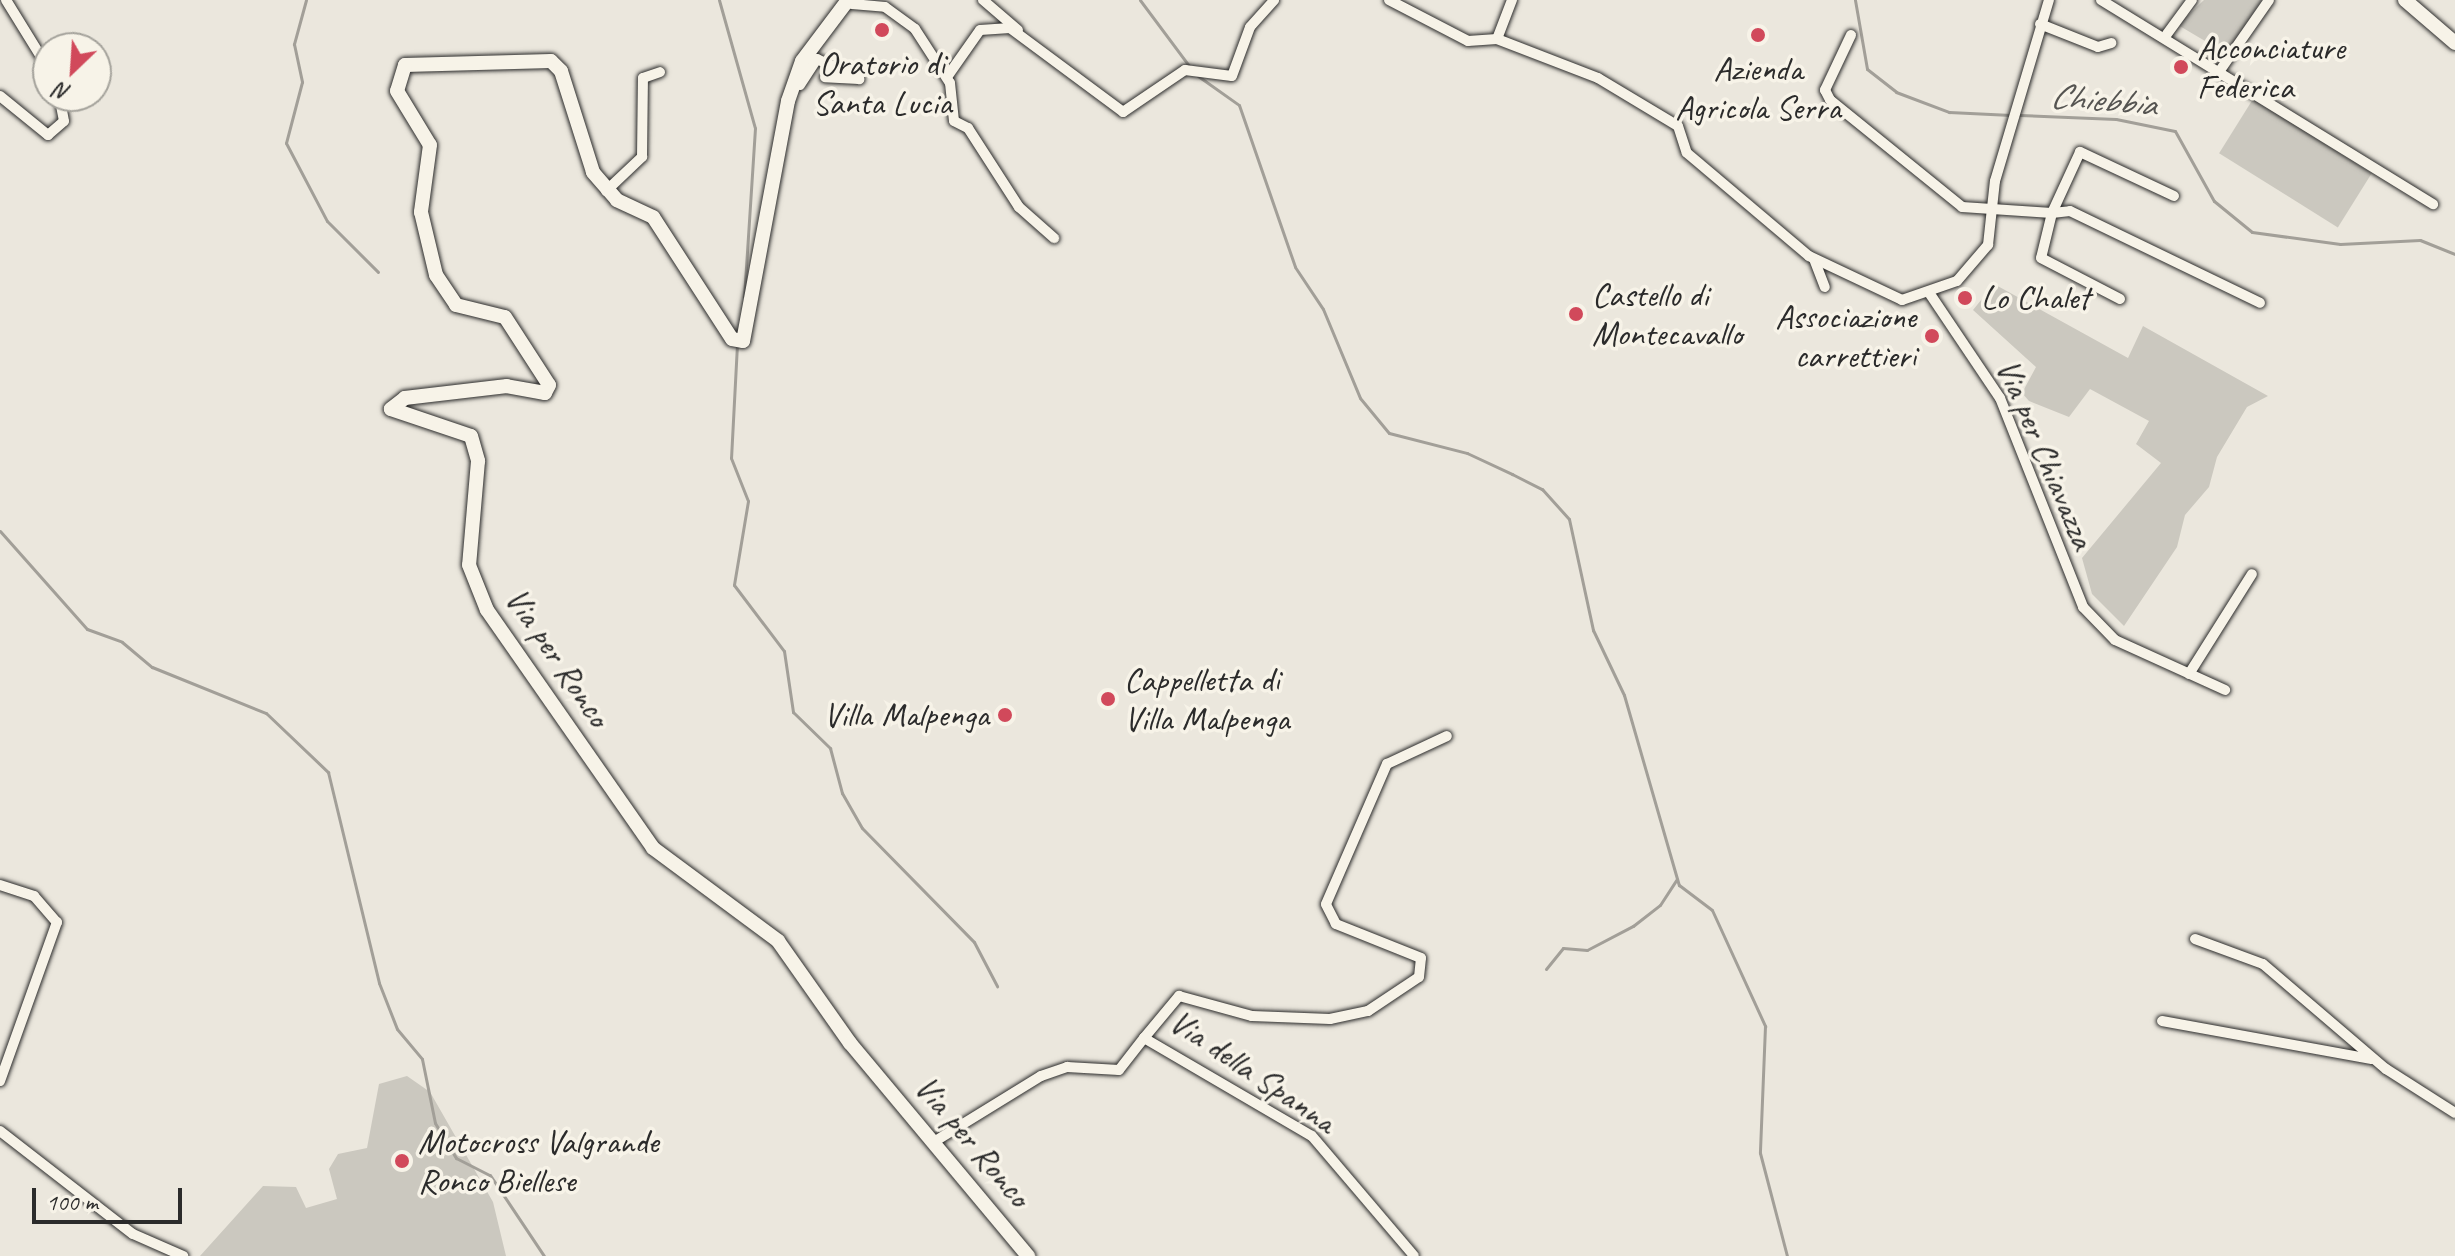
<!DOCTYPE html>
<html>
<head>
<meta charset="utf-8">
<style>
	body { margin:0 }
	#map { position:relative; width:2455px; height:1256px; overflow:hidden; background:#ebe7dd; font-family:Caveat,sans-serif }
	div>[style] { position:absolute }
	.green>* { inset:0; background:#cbc8bf; transform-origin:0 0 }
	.stream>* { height:3px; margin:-1.5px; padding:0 1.5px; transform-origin:1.5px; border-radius:1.5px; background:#a29f98 }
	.roads { filter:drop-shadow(0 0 2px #2b2b2b) drop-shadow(0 0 2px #2b2b2b) }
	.street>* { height:10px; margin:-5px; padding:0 5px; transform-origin:5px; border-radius:5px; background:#f7f3e8 }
	.secondary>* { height:14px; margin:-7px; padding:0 7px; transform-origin:7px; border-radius:7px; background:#f7f3e8 }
	.dots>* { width:22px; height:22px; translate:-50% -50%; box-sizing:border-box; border:4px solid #f7f3e8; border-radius:50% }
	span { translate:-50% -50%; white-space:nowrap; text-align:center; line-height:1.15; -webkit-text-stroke:7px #f7f3e8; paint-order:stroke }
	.poi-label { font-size:34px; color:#2b2b2b }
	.left { translate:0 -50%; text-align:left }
	.right { translate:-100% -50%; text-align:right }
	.street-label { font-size:34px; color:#2b2b2b }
	.water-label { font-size:36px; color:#555451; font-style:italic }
	.north { position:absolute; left:32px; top:32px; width:80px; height:80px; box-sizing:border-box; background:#f7f3e8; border:2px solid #a5a39c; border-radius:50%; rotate:205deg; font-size:22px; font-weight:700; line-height:32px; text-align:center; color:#2b2b2b }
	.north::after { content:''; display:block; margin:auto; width:28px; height:36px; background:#d1495b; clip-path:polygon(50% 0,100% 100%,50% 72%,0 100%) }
	.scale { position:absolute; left:32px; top:1188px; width:150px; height:36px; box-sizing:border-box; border:4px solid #2b2b2b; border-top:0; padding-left:10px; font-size:24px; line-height:28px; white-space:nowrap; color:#2b2b2b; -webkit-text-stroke:6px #f7f3e8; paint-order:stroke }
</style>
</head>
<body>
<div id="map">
	<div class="green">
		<i style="clip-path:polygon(2204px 0,2262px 0,2227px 54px,2178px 25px)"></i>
		<i style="left:2253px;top:99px;width:140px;height:64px;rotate:32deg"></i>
		<i style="clip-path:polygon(1994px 284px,2128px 358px,2143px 326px,2268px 396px,2247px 407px,2217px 457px,2209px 487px,2185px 515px,2177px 547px,2124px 626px,2092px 594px,2082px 558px,2161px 463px,2136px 444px,2149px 421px,2090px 389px,2069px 417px,2029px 401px,2022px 393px,2036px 367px,1973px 310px)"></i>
		<i style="clip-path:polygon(407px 1076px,430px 1092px,493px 1202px,506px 1256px,200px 1256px,263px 1186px,296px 1187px,306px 1208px,337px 1199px,329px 1169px,338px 1154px,367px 1148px,379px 1084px)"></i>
	</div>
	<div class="stream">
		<i style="left:306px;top:0;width:46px;rotate:105.3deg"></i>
		<i style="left:294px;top:44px;width:39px;rotate:78deg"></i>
		<i style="left:302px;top:82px;width:63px;rotate:104.7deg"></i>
		<i style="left:286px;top:143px;width:88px;rotate:62.3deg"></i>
		<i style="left:327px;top:221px;width:72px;rotate:45deg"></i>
		<i style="left:719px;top:0;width:133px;rotate:74.3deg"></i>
		<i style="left:755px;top:128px;width:169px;rotate:93.7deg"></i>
		<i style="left:1140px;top:0;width:84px;rotate:53.3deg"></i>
		<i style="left:1855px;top:0;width:70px;rotate:80.1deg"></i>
		<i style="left:1867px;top:69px;width:37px;rotate:38deg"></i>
		<i style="left:1896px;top:92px;width:57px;rotate:20.7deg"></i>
		<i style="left:1949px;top:112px;width:62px;rotate:2.8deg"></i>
		<i style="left:1198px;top:76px;width:50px;rotate:35.3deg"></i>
		<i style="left:1239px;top:105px;width:171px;rotate:70.9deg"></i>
		<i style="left:1295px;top:267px;width:50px;rotate:56.3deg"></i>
		<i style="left:1323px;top:309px;width:96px;rotate:67.4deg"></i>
		<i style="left:1360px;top:398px;width:45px;rotate:50.4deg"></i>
		<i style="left:1389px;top:433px;width:81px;rotate:14.4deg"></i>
		<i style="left:1467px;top:453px;width:50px;rotate:25deg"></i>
		<i style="left:1512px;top:474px;width:34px;rotate:27deg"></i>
		<i style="left:1542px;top:489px;width:40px;rotate:48deg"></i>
		<i style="left:1569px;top:519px;width:114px;rotate:77.8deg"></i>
		<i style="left:1593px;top:630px;width:72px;rotate:64.5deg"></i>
		<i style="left:1624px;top:695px;width:198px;rotate:73.9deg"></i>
		<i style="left:1679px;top:885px;width:41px;rotate:37.1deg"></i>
		<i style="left:1712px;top:910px;width:128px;rotate:65.4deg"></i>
		<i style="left:1765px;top:1026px;width:127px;rotate:92.3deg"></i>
		<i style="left:1760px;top:1153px;width:106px;rotate:75.3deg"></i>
		<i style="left:2019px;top:115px;width:97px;rotate:2.4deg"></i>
		<i style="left:2116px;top:119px;width:60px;rotate:11.5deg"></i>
		<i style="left:2175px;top:131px;width:80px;rotate:60.9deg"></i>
		<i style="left:2214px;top:201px;width:49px;rotate:39.2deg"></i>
		<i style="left:2252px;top:232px;width:89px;rotate:7.8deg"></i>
		<i style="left:2340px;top:244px;width:80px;rotate:-2.9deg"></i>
		<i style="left:2420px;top:240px;width:38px;rotate:22deg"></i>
		<i style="left:737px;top:344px;width:114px;rotate:93deg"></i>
		<i style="left:731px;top:458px;width:46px;rotate:68.4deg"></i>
		<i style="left:748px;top:501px;width:85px;rotate:99.5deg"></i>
		<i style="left:734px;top:585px;width:83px;rotate:52.9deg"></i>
		<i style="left:784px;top:651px;width:62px;rotate:81.6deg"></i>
		<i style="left:793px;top:712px;width:52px;rotate:44.2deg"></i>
		<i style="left:830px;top:748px;width:47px;rotate:75.1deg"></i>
		<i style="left:842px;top:793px;width:40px;rotate:60.3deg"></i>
		<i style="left:862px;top:828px;width:160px;rotate:45.5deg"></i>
		<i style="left:974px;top:942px;width:50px;rotate:62.4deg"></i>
		<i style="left:0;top:531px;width:131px;rotate:48.4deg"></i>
		<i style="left:87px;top:629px;width:37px;rotate:20deg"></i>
		<i style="left:122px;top:642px;width:39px;rotate:40deg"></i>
		<i style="left:152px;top:667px;width:123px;rotate:22deg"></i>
		<i style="left:266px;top:713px;width:86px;rotate:43.6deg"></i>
		<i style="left:328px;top:772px;width:217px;rotate:76.4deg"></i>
		<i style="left:379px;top:983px;width:49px;rotate:68.6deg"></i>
		<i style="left:397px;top:1029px;width:39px;rotate:50deg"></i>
		<i style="left:422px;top:1059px;width:65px;rotate:78.5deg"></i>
		<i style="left:435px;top:1123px;width:41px;rotate:59deg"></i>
		<i style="left:456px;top:1158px;width:38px;rotate:27deg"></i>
		<i style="left:490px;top:1175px;width:97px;rotate:56.3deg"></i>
		<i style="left:1546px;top:969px;width:27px;rotate:-51deg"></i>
		<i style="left:1563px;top:948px;width:24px;rotate:5deg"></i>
		<i style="left:1587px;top:950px;width:52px;rotate:-27.6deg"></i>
		<i style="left:1633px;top:926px;width:34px;rotate:-38deg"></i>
		<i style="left:1660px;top:905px;width:30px;rotate:-57deg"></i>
	</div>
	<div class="roads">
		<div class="street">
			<i style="left:6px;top:0;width:80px;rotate:58.3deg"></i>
			<i style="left:983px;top:0;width:46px;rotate:40.6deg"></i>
			<i style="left:1389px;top:0;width:89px;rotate:27.4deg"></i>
			<i style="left:1468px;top:41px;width:29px;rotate:-4deg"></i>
			<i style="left:2101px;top:0;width:390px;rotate:31.6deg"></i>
			<i style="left:852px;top:4px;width:33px;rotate:5deg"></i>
			<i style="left:885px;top:7px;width:37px;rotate:36deg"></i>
			<i style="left:915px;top:29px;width:64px;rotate:57.1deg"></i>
			<i style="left:950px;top:83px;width:38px;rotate:84deg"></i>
			<i style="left:954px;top:121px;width:16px;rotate:27deg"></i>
			<i style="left:968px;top:128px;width:94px;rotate:57.2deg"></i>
			<i style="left:1019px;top:207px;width:47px;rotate:41.5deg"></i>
			<i style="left:2040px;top:24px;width:62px;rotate:21.6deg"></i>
			<i style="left:2098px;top:47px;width:14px;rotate:-17deg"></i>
			<i style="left:2167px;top:34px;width:42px;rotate:-53.7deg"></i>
			<i style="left:1851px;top:35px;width:61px;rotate:115.3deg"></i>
			<i style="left:1825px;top:90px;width:11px;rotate:63deg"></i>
			<i style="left:1830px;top:100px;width:170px;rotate:39deg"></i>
			<i style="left:1962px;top:207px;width:90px;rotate:3.8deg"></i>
			<i style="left:2052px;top:213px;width:46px;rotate:103.7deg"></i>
			<i style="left:2041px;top:258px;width:89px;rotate:27.4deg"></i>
			<i style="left:1497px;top:39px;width:108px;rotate:21.1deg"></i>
			<i style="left:1598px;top:78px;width:93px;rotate:31deg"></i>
			<i style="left:1678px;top:126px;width:28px;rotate:72deg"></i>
			<i style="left:1687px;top:153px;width:160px;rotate:40.2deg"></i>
			<i style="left:1809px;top:256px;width:103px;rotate:25.3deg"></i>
			<i style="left:1902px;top:300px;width:58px;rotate:-19.1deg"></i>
			<i style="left:1957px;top:281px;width:48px;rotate:-49.3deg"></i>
			<i style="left:1988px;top:245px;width:64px;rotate:-83.8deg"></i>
			<i style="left:1995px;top:181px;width:189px;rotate:-73.4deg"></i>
			<i style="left:1497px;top:39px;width:42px;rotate:-69deg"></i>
			<i style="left:2221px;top:69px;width:84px;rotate:-55.2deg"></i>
			<i style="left:947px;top:77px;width:57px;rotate:-54.9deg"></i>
			<i style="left:980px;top:30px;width:30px;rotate:-4deg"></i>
			<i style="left:1010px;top:28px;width:141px;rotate:36.6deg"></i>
			<i style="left:1123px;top:112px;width:75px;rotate:-34.1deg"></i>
			<i style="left:1185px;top:70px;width:47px;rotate:7.3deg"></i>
			<i style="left:1232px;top:76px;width:52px;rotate:-69.8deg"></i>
			<i style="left:1250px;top:27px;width:36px;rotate:-48deg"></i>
			<i style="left:800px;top:85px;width:31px;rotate:-57deg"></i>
			<i style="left:817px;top:59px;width:47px;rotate:25.5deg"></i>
			<i style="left:859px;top:79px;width:34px;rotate:-177deg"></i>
			<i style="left:0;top:96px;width:62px;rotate:39.1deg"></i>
			<i style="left:48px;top:135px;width:21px;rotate:-41deg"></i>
			<i style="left:64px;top:121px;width:25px;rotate:-101deg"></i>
			<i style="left:606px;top:191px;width:50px;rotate:-43.4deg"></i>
			<i style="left:642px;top:157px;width:79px;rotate:-89.3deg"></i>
			<i style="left:643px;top:78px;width:18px;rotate:-19deg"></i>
			<i style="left:2174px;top:196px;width:104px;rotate:-154.9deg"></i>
			<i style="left:2080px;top:152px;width:67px;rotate:114.7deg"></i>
			<i style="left:2052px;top:213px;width:18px;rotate:-6deg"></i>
			<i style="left:2070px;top:211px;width:211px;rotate:25.8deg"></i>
			<i style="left:1814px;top:259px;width:30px;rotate:69deg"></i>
			<i style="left:1930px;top:294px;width:125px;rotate:56.1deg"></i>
			<i style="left:2000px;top:398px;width:225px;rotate:68.3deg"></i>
			<i style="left:2083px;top:607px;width:46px;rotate:45.9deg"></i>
			<i style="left:2115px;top:640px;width:121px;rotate:24.4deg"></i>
			<i style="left:2189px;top:674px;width:118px;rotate:-57.8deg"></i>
			<i style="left:0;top:885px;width:36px;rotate:18deg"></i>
			<i style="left:34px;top:896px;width:35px;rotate:49deg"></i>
			<i style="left:57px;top:922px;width:169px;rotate:109.7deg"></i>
			<i style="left:2195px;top:939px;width:72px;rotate:20.2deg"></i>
			<i style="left:2263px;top:964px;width:162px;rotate:40.5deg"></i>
			<i style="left:2386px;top:1069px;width:82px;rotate:32.5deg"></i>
			<i style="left:2162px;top:1021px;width:213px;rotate:10.3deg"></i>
			<i style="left:1144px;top:1038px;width:55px;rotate:-50.2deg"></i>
			<i style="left:1179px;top:996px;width:76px;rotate:15.3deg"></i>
			<i style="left:1252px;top:1016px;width:78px;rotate:2.2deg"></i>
			<i style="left:1330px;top:1019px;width:39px;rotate:-12deg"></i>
			<i style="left:1368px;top:1011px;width:61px;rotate:-33.7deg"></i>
			<i style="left:1419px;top:977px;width:19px;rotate:-84deg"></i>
			<i style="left:1421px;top:958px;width:92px;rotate:-158.2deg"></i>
			<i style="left:1336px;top:924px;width:22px;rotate:-117deg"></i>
			<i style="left:1326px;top:904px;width:153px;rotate:-66.5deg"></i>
			<i style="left:1387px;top:764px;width:66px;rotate:-25deg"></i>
			<i style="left:0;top:1131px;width:168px;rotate:37.8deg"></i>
			<i style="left:133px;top:1234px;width:55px;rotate:23.7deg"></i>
			<i style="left:937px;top:1140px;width:122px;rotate:-31.6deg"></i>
			<i style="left:1041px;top:1076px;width:28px;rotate:-19deg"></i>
			<i style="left:1067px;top:1067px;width:52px;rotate:3.3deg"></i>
			<i style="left:1119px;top:1070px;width:41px;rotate:-52deg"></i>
			<i style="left:1144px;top:1038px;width:194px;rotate:30.3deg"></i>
			<i style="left:1312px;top:1136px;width:157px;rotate:49.6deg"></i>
		</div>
		<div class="secondary">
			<i style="left:848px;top:0;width:76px;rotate:127deg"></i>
			<i style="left:802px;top:61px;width:42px;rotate:109.3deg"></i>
			<i style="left:788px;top:101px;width:244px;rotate:100.6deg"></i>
			<i style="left:743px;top:341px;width:11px;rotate:-170deg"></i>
			<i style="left:732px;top:339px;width:145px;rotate:-122.9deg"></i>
			<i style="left:653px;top:217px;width:40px;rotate:-155deg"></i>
			<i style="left:617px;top:200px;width:37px;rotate:-131deg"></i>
			<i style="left:593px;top:172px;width:106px;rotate:-107.6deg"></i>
			<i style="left:561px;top:71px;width:14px;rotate:-135deg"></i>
			<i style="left:551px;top:61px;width:146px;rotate:178.4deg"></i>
			<i style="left:405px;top:65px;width:27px;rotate:107deg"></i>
			<i style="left:397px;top:91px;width:63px;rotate:58.6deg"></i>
			<i style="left:430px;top:145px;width:68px;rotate:97.7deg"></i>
			<i style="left:421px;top:212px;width:65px;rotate:76.6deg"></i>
			<i style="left:436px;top:275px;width:36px;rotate:56deg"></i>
			<i style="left:456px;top:305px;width:50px;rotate:13.8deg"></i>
			<i style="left:505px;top:317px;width:81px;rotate:57.1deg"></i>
			<i style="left:549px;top:385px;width:9px;rotate:117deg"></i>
			<i style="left:545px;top:393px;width:39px;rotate:-170deg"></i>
			<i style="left:507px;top:386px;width:103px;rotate:173.3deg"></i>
			<i style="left:405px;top:398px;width:18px;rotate:142deg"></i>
			<i style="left:391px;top:409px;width:84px;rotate:18.6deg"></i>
			<i style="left:471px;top:436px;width:26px;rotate:74deg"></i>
			<i style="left:478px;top:461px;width:104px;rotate:94.9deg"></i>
			<i style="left:469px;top:565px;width:48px;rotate:68.2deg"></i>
			<i style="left:487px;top:610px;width:290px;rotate:55.1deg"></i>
			<i style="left:653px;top:848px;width:156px;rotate:36.6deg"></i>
			<i style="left:778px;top:941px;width:125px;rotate:54.8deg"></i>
			<i style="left:850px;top:1043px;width:278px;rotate:50.1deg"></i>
			<i style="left:2405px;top:0;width:66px;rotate:40.7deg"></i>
		</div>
	</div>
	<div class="dots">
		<i style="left:882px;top:30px;background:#d1495b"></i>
		<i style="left:1758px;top:35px;background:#d1495b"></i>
		<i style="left:2181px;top:67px;background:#d1495b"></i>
		<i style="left:1965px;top:298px;background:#d1495b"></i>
		<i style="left:1576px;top:314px;background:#d1495b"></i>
		<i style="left:1932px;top:336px;background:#d1495b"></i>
		<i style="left:1108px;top:699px;background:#d1495b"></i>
		<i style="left:1005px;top:715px;background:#d1495b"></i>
		<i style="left:402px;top:1161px;background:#d1495b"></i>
	</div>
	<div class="poi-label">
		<span class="left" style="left:2197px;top:67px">Acconciature<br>Federica</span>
		<span style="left:882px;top:83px">Oratorio di<br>Santa Lucia</span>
		<span style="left:1758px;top:88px">Azienda<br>Agricola Serra</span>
		<span class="left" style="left:1592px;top:314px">Castello di<br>Montecavallo</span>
		<span class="left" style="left:1981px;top:298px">Lo Chalet</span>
		<span class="right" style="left:1916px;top:336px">Associazione<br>carrettieri</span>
		<span class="left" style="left:1124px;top:699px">Cappelletta di<br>Villa Malpenga</span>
		<span class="right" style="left:989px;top:715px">Villa Malpenga</span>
		<span class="left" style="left:418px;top:1161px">Motocross Valgrande<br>Ronco Biellese</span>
	</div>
	<div class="street-label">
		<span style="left:2046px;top:454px;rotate:67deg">Via per Chiavazza</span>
		<span style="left:558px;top:657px;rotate:56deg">Via per Ronco</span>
		<span style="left:1253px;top:1071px;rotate:34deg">Via della Spanna</span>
		<span style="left:973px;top:1141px;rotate:50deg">Via per Ronco</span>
	</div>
	<div class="water-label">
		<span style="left:2103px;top:100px;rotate:5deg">Chiebbia</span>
	</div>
	<div class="north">N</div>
	<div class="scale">100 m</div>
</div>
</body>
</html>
